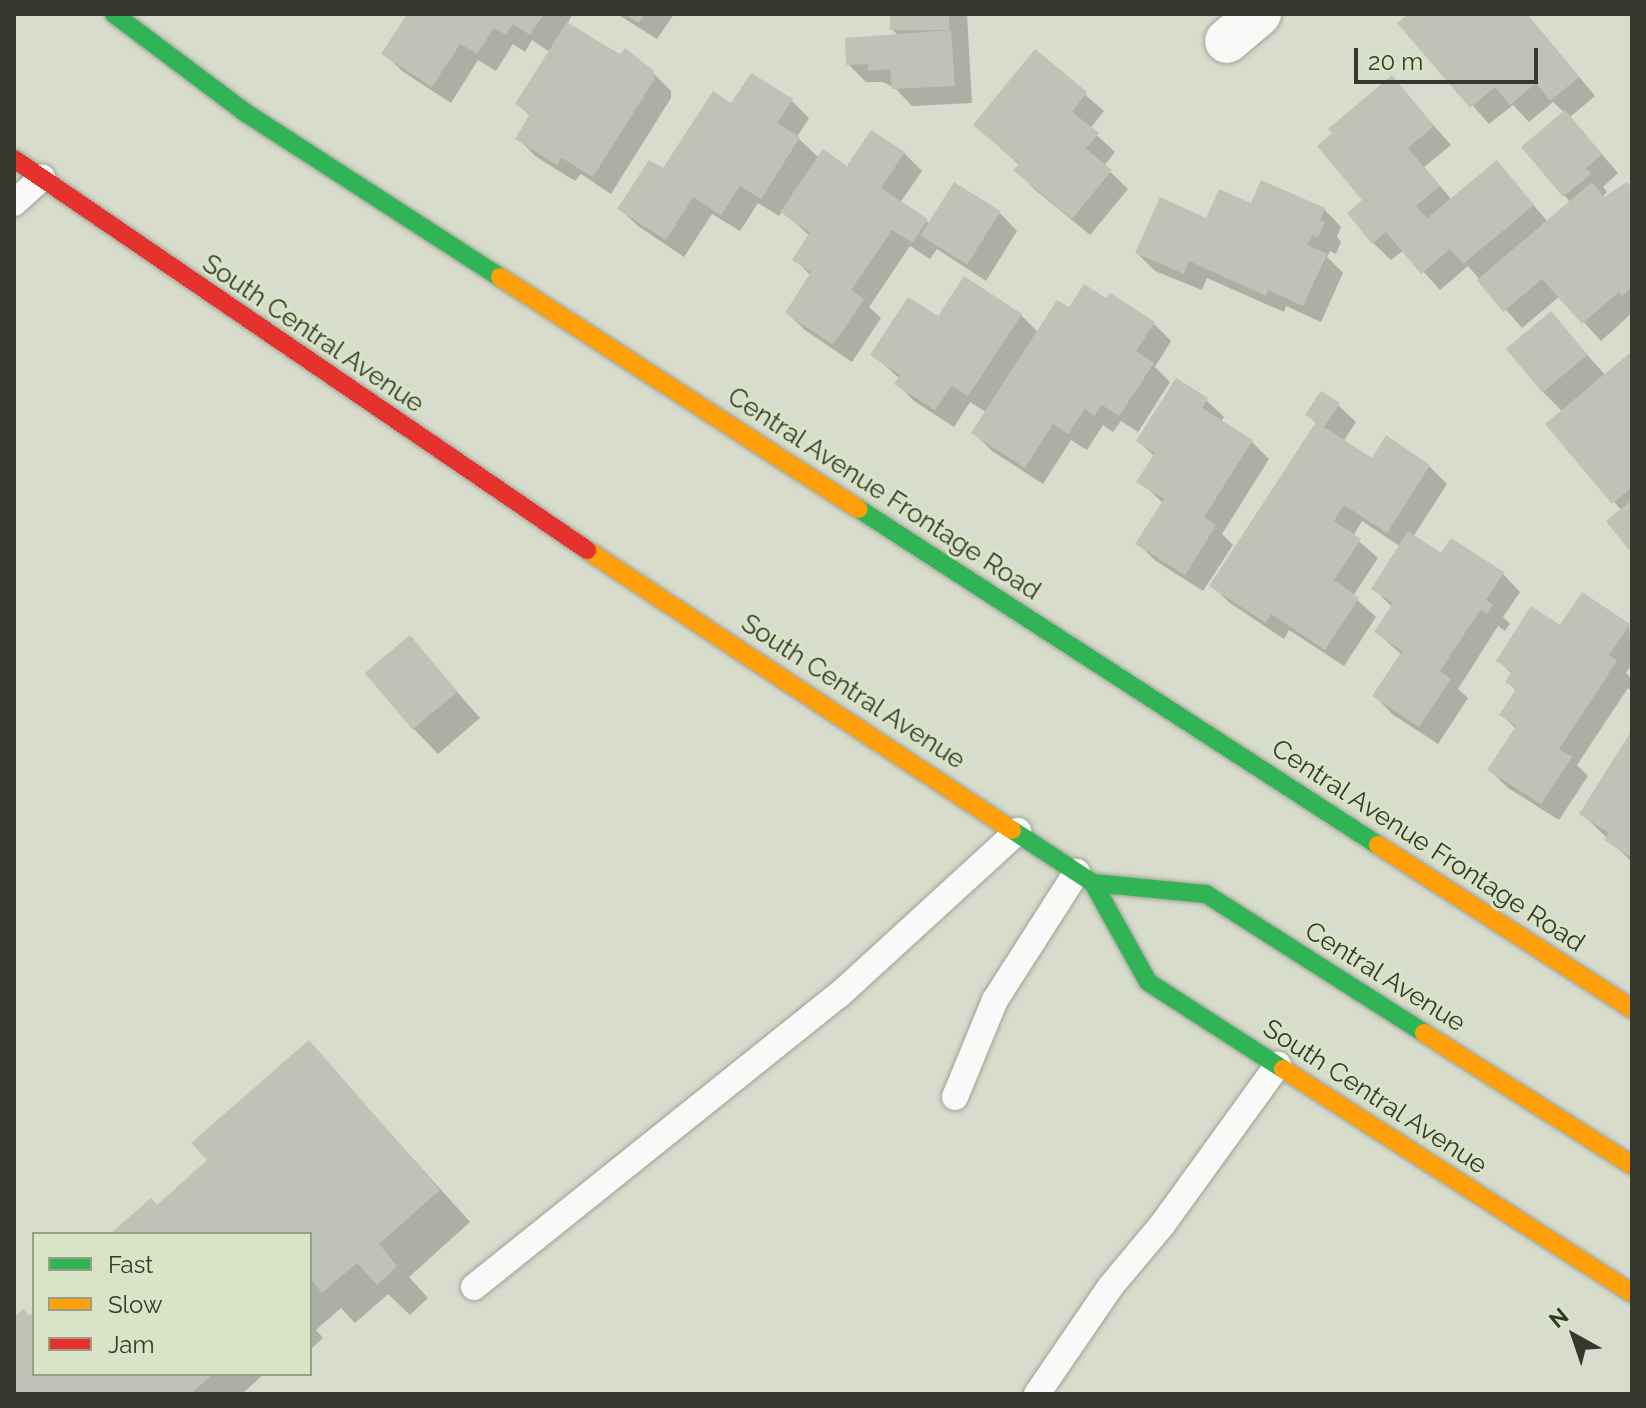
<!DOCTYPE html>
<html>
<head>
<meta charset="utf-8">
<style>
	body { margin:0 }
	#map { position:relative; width:1646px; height:1408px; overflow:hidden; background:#d7dccc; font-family:Raleway,sans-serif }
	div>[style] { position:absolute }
	.shadow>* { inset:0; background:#0003 }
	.building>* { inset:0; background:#bfc3b6; transform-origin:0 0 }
	.roads { filter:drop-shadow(0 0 2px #9da195) drop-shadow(0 0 2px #9da195) }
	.lane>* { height:26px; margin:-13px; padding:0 13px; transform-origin:13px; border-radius:13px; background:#f9faf7 }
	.street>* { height:44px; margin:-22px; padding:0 22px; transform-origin:22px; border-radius:22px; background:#f9faf7 }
	.fast>* { height:18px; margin:-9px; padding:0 9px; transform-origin:9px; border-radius:9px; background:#30b455 }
	.slow>* { height:18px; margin:-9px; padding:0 9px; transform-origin:9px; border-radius:9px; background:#ff9f0a }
	.jam>* { height:18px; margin:-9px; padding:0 9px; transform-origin:9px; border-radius:9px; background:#e5322d }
	span { translate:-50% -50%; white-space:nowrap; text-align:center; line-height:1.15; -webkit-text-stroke:6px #d9e3c5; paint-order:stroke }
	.street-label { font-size:26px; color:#35392d }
	.frame { position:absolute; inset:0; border:16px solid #35392d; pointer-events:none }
	.legend { position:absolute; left:32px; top:1232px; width:280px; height:144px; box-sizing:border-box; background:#d9e3c5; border:2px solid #979f88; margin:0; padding:10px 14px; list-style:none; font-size:24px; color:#35392d }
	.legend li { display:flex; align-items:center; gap:16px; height:40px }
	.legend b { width:40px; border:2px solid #979f88 }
	.north { position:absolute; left:1534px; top:1296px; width:80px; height:80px; -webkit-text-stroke:6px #d9e3c5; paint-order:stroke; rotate:320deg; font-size:22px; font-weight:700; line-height:32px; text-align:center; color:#35392d }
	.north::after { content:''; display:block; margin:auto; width:28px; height:36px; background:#35392d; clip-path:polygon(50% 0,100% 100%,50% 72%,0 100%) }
	.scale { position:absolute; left:1354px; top:48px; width:184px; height:36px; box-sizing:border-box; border:4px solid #35392d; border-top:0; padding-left:10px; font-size:24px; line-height:28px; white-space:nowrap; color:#35392d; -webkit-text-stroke:6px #d9e3c5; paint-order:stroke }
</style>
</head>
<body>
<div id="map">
	<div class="shadow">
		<i style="clip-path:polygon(409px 14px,573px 14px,567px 24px,653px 73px,671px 91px,671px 98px,611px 194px,581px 174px,575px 181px,535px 156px,518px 138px,531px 117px,518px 104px,550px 52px,532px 40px,525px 52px,513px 44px,496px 71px,478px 60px,451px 103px,402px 71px,384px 53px)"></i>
		<i style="clip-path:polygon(617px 14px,674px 14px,657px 39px)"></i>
		<i style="clip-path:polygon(892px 14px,967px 14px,972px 103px,912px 106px,894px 87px,882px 82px,866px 82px,848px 64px,899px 36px,892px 29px)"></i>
		<i style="clip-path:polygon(1411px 14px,1527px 14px,1595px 96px,1570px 117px,1618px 173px,1603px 187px,1607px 192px,1603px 196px,1605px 199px,1632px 190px,1632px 313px,1601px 341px,1560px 296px,1522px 328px,1468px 266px,1440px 290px,1404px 250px,1391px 260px,1373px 243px,1365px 201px,1392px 78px,1451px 145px,1424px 167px,1452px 200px,1497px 163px,1548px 222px,1571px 203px,1524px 147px,1565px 113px,1553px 102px,1529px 122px,1513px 105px,1489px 124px,1400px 23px)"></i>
		<i style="clip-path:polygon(1035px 52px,1104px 111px,1090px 129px,1115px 152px,1104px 166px,1128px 189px,1090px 235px,1033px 188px,1016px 170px,1020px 166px,976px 125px)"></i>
		<i style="clip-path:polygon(792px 101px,809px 118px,797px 137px,819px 158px,847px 169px,904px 153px,922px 171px,900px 203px,930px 224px,1000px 213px,1017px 231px,986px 281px,937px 249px,930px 259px,910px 246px,869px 307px,881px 318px,852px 362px,805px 330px,787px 313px,811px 276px,795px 259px,810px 236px,782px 211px,779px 216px,758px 203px,740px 231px,712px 214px,684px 257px,638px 226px,620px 209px,731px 106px)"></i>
		<i style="clip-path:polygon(1252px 206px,1324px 209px,1341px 227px,1337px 237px,1341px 242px,1336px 254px,1330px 251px,1327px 257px,1343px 273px,1321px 322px,1286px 306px,1284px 312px,1207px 278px,1202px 290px,1155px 271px,1137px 253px,1207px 220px)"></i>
		<i style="clip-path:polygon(1069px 309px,1154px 324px,1171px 341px,1155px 367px,1170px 382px,1138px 432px,1121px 421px,1113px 432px,1103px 425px,1087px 450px,1071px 440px,1043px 484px,992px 451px,974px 433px,987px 413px,970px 402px,954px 427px,914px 401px,897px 383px,900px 379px,873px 355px,939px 319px,1021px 315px,1039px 333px)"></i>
		<i style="clip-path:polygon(1551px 314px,1606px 376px,1632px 354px,1632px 550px,1622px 511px,1548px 424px,1563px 412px,1543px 392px)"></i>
		<i style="clip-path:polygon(1206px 400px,1224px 417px,1221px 422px,1252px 442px,1269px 459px,1222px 534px,1233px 545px,1203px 591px,1156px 561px,1138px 544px,1163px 503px,1139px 481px,1155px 457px,1138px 441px)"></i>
		<i style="clip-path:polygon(1338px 405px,1356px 422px,1343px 442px,1373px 460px,1429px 466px,1447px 484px,1413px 537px,1442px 556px,1503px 574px,1520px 592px,1503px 617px,1510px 624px,1505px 631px,1498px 626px,1458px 689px,1468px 698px,1438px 744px,1392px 714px,1375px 696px,1402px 655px,1376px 632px,1392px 607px,1374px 589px,1401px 547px,1362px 521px,1353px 536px,1378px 558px,1353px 596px,1376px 617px,1344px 666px,1289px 630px,1284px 639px,1230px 603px,1212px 586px,1317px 424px,1308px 415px)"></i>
		<i style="clip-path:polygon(1629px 625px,1632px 664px,1626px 673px,1632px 679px,1632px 692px,1628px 688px,1577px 765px,1588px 776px,1559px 820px,1508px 788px,1490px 770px,1516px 729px,1502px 715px,1517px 691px,1507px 682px,1512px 674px,1498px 660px,1560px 628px)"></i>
		<i style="clip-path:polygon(410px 638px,480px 718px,438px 754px,413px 728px)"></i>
		<i style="clip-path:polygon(1632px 738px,1632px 862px,1581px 813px)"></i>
		<i style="clip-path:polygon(309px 1043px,470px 1222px,409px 1277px,428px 1298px,410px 1315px,388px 1294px,355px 1323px,341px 1308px,316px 1330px,323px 1338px,310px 1350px,310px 1234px,113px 1234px,158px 1207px,210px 1161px)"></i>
		<i style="clip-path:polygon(34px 1315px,34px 1374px,264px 1374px,242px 1394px,14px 1394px,14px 1320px)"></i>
	</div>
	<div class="building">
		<i style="clip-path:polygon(407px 14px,544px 14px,530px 35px,513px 24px,506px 35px,494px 28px,477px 54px,460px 44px,432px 87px,381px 54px)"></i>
		<i style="clip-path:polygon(625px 14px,645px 14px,639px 23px)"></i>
		<i style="left:890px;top:14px;width:59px;height:16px"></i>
		<i style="clip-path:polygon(1408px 14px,1527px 14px,1579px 77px,1550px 101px,1536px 83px,1510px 105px,1495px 87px,1470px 108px,1397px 23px)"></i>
		<i style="clip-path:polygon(567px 22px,620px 55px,625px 48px,654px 71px,654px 80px,593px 177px,562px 158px,557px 165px,515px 139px,530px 114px,515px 104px)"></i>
		<i style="clip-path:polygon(951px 30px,955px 86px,892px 89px,890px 69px,868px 71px,868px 64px,846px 65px,845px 38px)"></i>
		<i style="clip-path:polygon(1035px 49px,1087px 92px,1072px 112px,1099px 133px,1086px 149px,1112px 170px,1072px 219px,1013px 170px,1019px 164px,973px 125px)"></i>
		<i style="clip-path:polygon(751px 73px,793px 99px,777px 123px,800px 137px,761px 199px,740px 186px,721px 215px,693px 197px,666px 240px,617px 209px,649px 160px,663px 168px,713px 91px,731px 103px)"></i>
		<i style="clip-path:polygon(1392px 75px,1434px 126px,1408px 148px,1440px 186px,1416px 206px,1427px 218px,1497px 160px,1534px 205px,1463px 264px,1450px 249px,1421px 274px,1386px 232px,1372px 244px,1347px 213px,1362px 200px,1317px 146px,1332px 133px,1328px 129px)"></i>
		<i style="clip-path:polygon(1565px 110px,1602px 154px,1586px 168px,1591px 174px,1563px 197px,1521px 147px)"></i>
		<i style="clip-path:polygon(871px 130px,905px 152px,881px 188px,928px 219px,912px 243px,892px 230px,851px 290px,864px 299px,833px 345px,785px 313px,811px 272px,792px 260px,810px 232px,780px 212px,823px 149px,847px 166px)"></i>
		<i style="clip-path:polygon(1261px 180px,1325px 208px,1320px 220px,1325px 222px,1318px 238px,1312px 235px,1307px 245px,1327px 254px,1303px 306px,1268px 290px,1266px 296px,1189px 261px,1184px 274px,1135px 253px,1160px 197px,1206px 218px,1219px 189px,1251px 203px)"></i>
		<i style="left:954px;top:182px;width:55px;height:63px;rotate:32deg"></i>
		<i style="clip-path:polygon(1592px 182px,1604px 197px,1627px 182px,1632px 188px,1632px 287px,1622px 296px,1619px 292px,1582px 324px,1542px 279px,1503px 312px,1477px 280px)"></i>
		<i style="clip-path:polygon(964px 276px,1022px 314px,968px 396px,952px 386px,935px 410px,894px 384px,900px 375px,870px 355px,908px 297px,938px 316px)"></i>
		<i style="clip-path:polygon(1084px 284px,1106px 298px,1110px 293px,1155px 322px,1136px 351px,1154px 363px,1119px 416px,1102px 405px,1094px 416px,1085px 409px,1068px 434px,1053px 424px,1025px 468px,971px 433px,1057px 300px,1069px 307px)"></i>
		<i style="left:1551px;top:311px;width:57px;height:59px;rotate:50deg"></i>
		<i style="clip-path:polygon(1632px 351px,1632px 487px,1612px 504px,1545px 424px)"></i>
		<i style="clip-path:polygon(1176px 378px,1208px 398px,1202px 408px,1253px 440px,1204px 517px,1216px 525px,1185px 575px,1135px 544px,1164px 499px,1136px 482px,1155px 453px,1136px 441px)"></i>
		<i style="clip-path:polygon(1321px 391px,1340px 403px,1324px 427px,1372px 458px,1386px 435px,1430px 465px,1387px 533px,1344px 505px,1334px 521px,1361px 539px,1334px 580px,1359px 598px,1325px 650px,1271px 614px,1266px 623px,1209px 586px,1316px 422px,1305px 415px)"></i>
		<i style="clip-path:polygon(1632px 500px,1632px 554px,1606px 521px)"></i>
		<i style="clip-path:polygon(1408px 531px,1441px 553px,1451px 538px,1504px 572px,1486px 600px,1493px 605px,1487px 614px,1480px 610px,1440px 671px,1451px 679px,1419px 727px,1372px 696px,1402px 651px,1374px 632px,1393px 603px,1371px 589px)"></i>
		<i style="clip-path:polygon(1582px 592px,1630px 624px,1609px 655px,1617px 661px,1559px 749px,1572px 757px,1541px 804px,1487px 770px,1516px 726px,1499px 715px,1516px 689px,1505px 682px,1512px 671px,1496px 661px,1531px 606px,1560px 625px)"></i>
		<i style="left:410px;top:635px;width:74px;height:59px;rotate:50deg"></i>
		<i style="clip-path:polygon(1632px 730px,1632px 858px,1604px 840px,1609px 833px,1579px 814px)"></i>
		<i style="clip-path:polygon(309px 1040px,440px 1190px,379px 1244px,397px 1266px,377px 1285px,357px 1263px,322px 1293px,310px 1278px,310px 1234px,110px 1234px,151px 1198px,157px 1205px,207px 1160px,191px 1143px)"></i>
		<i style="clip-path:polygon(23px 1309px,30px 1316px,34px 1312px,34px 1374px,213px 1374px,190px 1394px,14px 1394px,14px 1317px)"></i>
	</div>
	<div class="roads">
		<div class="lane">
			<i style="left:14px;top:203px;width:38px;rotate:-42deg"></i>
			<i style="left:955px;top:1097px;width:105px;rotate:-67.6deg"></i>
			<i style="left:995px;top:1000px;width:152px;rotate:-57.4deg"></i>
			<i style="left:474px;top:1287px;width:467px;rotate:-38.7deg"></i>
			<i style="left:839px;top:995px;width:243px;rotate:-42.5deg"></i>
			<i style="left:1037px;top:1394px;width:131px;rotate:-55.6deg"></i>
			<i style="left:1111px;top:1286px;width:80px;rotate:-50.1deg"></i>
			<i style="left:1162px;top:1225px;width:198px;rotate:-54.1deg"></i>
		</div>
		<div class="street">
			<i style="left:1227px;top:41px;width:42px;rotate:-40.2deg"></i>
		</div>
		<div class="fast">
			<i style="left:114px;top:14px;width:161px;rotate:36.9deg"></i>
			<i style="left:243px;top:111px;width:306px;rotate:32.9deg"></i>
			<i style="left:859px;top:509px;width:618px;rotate:32.92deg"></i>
			<i style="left:1012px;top:830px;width:97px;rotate:33.2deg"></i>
			<i style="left:1093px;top:883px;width:113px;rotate:60.9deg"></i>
			<i style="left:1148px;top:982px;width:161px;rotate:32.8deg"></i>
			<i style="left:1093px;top:883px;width:114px;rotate:5.6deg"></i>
			<i style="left:1206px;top:894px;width:259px;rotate:32.5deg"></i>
		</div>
		<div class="slow">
			<i style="left:500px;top:277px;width:427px;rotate:32.9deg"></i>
			<i style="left:587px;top:550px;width:509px;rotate:33.38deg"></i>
			<i style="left:1378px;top:845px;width:302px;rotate:32.8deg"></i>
			<i style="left:1424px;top:1033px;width:246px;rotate:32.4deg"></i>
			<i style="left:1283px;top:1069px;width:415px;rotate:32.7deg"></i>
		</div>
		<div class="jam">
			<i style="left:14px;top:159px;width:694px;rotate:34.31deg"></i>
		</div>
	</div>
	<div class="street-label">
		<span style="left:313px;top:334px;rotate:34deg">South Central Avenue</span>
		<span style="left:884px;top:494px;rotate:33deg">Central Avenue Frontage Road</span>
		<span style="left:853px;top:692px;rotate:33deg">South Central Avenue</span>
		<span style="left:1428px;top:846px;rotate:33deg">Central Avenue Frontage Road</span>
		<span style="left:1385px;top:977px;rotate:32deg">Central Avenue</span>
		<span style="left:1375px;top:1097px;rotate:33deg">South Central Avenue</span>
	</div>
	<div class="frame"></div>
	<ul class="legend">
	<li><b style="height:10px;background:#30b455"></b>Fast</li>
	<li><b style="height:10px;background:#ff9f0a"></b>Slow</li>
	<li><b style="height:10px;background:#e5322d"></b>Jam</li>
	</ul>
	<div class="north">N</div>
	<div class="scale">20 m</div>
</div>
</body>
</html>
